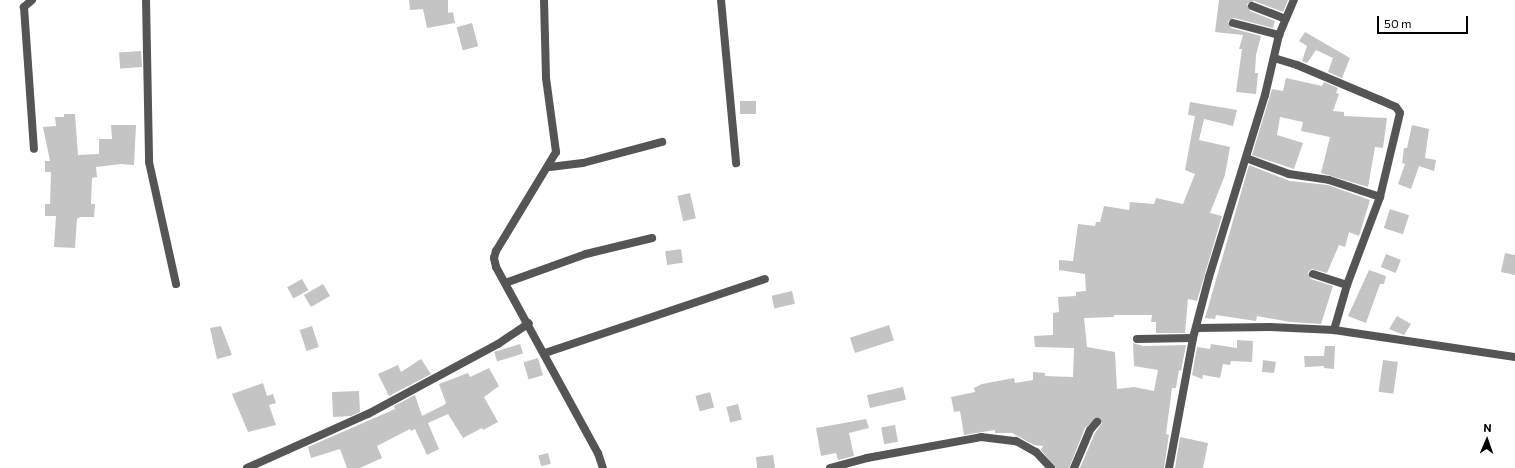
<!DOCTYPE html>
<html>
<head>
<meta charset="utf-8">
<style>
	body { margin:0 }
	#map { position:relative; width:1515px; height:468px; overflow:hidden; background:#fff; font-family:Commissioner,sans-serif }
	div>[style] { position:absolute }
	.building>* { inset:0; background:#c4c4c4; transform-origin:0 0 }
	.minor>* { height:8px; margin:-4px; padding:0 4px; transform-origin:4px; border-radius:4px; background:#555 }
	span { translate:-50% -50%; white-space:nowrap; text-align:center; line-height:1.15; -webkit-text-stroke:3px #fff; paint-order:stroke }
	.north { position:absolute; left:1467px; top:420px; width:40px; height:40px; -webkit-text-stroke:3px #fff; paint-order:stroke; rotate:2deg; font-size:11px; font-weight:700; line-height:16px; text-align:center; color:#000 }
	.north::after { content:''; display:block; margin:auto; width:14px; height:18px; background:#000; clip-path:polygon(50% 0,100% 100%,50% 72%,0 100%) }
	.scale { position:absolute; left:1377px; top:16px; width:91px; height:18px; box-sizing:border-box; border:2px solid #000; border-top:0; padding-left:5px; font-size:12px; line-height:14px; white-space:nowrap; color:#000; -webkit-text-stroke:3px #fff; paint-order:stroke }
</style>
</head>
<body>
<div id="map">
	<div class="building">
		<i style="clip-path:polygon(409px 0,448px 0,448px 13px,453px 12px,455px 23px,427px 28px,423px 9px,410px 10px)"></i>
		<i style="clip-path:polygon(1219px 0,1288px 0,1283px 12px,1254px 1px,1247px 4px,1250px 11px,1275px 21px,1273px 28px,1234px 18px,1228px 21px,1231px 28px,1261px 36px,1256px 55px,1255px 73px,1258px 73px,1256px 94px,1236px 92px,1242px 49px,1239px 49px,1243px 35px,1215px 32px)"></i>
		<i style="left:472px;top:23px;width:24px;height:16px;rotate:75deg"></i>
		<i style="clip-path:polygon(1305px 32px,1350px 58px,1342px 78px,1328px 72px,1333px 58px,1316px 50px,1307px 63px,1302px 61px,1307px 46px,1299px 41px)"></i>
		<i style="left:141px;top:51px;width:16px;height:22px;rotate:86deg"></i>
		<i style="clip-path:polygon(1286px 78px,1322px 86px,1324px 82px,1338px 88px,1336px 93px,1339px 94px,1333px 111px,1344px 112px,1344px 116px,1387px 118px,1383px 148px,1375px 147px,1368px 187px,1321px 173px,1330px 137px,1301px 131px,1303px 122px,1280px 117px,1277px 135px,1303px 143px,1294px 169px,1252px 155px,1272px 89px,1283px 91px)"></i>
		<i style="left:740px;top:101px;width:16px;height:13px"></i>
		<i style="clip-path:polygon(1190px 102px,1237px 110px,1233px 126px,1204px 119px,1199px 140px,1230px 147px,1225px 175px,1210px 213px,1222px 216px,1197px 301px,1188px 299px,1185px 333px,1156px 333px,1156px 322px,1151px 322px,1152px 315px,1114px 315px,1114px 317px,1084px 318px,1087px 347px,1115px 352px,1117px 389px,1134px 387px,1154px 391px,1158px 370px,1134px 366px,1133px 343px,1143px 346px,1186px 345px,1181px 371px,1179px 370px,1176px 388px,1172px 388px,1166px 434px,1169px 435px,1164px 468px,1080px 468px,1095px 433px,1102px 423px,1098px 417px,1085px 428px,1069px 468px,1056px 468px,1041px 450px,1043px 446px,1034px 445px,1012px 433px,995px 433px,995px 430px,964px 435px,960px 411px,954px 412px,951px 397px,975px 392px,974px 388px,982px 384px,1014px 378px,1015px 383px,1033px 380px,1033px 372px,1045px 373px,1045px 376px,1073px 377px,1074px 348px,1035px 347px,1034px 336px,1053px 335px,1053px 313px,1059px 312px,1058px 297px,1076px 296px,1076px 292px,1086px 291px,1085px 274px,1059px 270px,1059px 260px,1073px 261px,1078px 224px,1095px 226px,1096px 222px,1100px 222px,1104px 206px,1129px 210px,1130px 202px,1154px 204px,1156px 198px,1183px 204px,1195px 174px,1185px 170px,1195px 116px,1188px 115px)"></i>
		<i style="clip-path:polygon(64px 114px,75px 114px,78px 155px,99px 154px,99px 139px,112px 139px,111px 125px,136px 125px,134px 165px,121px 164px,96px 167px,97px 177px,92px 178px,91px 204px,95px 204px,94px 217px,80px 217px,77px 219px,75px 248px,54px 247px,56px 216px,45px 216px,45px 204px,50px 204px,51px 172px,45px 172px,45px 161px,50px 161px,43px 127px,56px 126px,55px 117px,64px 117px)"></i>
		<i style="clip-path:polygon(1412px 125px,1429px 129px,1425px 158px,1436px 160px,1434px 171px,1419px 166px,1411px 189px,1398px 184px,1405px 164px,1402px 163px,1404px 148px,1407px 148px)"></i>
		<i style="clip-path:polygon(1249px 165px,1290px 181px,1328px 185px,1370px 200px,1359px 236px,1349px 232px,1345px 247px,1339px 245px,1327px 273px,1312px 269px,1308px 272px,1311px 279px,1333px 286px,1321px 324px,1290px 322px,1257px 316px,1256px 321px,1216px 315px,1215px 319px,1205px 318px)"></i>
		<i style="left:690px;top:193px;width:26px;height:13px;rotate:77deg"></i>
		<i style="left:1390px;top:209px;width:20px;height:20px;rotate:18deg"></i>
		<i style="left:681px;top:249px;width:14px;height:16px;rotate:82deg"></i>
		<i style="clip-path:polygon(1505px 253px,1515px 255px,1515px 275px,1501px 272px)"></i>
		<i style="left:1386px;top:254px;width:16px;height:14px;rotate:22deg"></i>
		<i style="clip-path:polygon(1369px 270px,1386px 276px,1384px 284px,1380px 284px,1366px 323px,1348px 316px)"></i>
		<i style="left:302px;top:279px;width:13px;height:17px;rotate:61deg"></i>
		<i style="left:323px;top:284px;width:14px;height:22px;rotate:60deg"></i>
		<i style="left:792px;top:291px;width:13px;height:21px;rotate:77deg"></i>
		<i style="clip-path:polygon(1397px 316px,1411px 324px,1404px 335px,1389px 329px)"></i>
		<i style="left:889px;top:325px;width:16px;height:41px;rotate:72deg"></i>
		<i style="clip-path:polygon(221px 326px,232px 355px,217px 359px,210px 328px)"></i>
		<i style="left:312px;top:326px;width:22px;height:13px;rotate:72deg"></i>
		<i style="clip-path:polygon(1237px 340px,1253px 341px,1252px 362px,1231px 361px,1230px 365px,1223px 364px,1220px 378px,1203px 375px,1202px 379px,1192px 375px,1197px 347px,1210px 349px,1211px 344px,1237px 348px)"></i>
		<i style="left:520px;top:344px;width:10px;height:27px;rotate:73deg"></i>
		<i style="clip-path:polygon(1325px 346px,1335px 346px,1334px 369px,1324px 368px,1324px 366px,1305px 367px,1304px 356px,1324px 356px)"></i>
		<i style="left:538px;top:358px;width:18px;height:15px;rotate:74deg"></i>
		<i style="clip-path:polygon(421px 359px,431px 374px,389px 396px,378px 374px,398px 365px,401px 372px)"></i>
		<i style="clip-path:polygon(1263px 360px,1276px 362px,1274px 373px,1262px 372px)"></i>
		<i style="left:1383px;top:360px;width:15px;height:32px;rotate:8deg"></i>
		<i style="clip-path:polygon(489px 368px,499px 386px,484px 397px,498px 422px,483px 430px,482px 428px,463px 438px,448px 414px,428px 423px,439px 449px,427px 455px,415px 429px,411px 431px,410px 429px,377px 446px,382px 458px,360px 468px,347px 468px,340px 449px,311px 458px,308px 447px,395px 409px,394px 406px,415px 395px,422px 416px,444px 405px,446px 403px,439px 384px,468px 373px,470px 377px)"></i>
		<i style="clip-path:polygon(263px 383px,267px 396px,273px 394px,276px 403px,269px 405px,276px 425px,248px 432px,232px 394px)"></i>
		<i style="left:903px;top:387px;width:13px;height:37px;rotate:77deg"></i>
		<i style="clip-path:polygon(359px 391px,360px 412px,351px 416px,333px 417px,332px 392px)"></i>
		<i style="left:710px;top:392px;width:16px;height:15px;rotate:75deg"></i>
		<i style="left:738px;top:404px;width:16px;height:12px;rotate:76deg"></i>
		<i style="clip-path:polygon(866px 419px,869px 428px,849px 433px,854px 456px,838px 460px,836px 453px,821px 456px,816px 428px)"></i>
		<i style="left:895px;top:425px;width:17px;height:14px;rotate:80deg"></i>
		<i style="clip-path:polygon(1180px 437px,1208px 443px,1203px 468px,1175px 468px)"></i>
		<i style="left:548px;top:453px;width:11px;height:10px;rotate:75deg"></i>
		<i style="clip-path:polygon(773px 455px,775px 468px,757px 468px,756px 457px)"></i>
	</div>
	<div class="minor">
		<i style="left:32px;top:0;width:11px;rotate:139deg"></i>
		<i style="left:24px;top:7px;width:142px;rotate:86deg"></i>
		<i style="left:146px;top:0;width:162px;rotate:88.9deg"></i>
		<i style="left:149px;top:162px;width:125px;rotate:77.5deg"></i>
		<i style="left:544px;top:0;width:78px;rotate:88.5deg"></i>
		<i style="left:546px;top:78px;width:75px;rotate:82.3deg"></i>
		<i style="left:556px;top:152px;width:116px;rotate:121.2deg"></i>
		<i style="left:496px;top:251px;width:7px;rotate:106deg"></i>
		<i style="left:494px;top:258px;width:9px;rotate:77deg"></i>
		<i style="left:496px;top:267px;width:212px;rotate:61.3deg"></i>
		<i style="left:598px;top:453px;width:16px;rotate:72deg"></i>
		<i style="left:721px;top:0;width:164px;rotate:84.7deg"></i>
		<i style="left:1252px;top:6px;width:36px;rotate:21deg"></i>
		<i style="left:1233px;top:23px;width:48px;rotate:14.6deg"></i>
		<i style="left:1274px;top:58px;width:24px;rotate:17deg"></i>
		<i style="left:1297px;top:65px;width:90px;rotate:22.9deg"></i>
		<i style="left:1380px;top:100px;width:17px;rotate:24deg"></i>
		<i style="left:1396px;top:107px;width:7px;rotate:56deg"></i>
		<i style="left:1400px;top:113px;width:86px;rotate:103.4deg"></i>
		<i style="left:1380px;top:197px;width:94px;rotate:110.6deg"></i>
		<i style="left:1347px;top:285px;width:47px;rotate:106.1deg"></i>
		<i style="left:1246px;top:158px;width:46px;rotate:20.4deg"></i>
		<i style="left:1289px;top:174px;width:40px;rotate:8.5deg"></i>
		<i style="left:1329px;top:180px;width:54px;rotate:18.4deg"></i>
		<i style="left:550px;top:167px;width:33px;rotate:-7deg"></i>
		<i style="left:583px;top:163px;width:82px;rotate:-14.9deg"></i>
		<i style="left:1313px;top:274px;width:36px;rotate:18deg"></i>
		<i style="left:505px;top:283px;width:86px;rotate:-19.7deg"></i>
		<i style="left:586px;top:254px;width:68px;rotate:-13.6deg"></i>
		<i style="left:1197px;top:328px;width:73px;rotate:-0.8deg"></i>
		<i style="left:1270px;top:327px;width:64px;rotate:2.7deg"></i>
		<i style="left:1334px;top:330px;width:183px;rotate:8.5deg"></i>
		<i style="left:1137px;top:339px;width:56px;rotate:-1deg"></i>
		<i style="left:545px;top:353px;width:232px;rotate:-18.6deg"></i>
		<i style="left:247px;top:468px;width:133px;rotate:-24.1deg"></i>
		<i style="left:368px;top:414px;width:148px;rotate:-28.3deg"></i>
		<i style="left:498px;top:344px;width:37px;rotate:-34deg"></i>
		<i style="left:830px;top:468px;width:38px;rotate:-15deg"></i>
		<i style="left:867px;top:458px;width:116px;rotate:-10.4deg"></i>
		<i style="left:981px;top:437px;width:35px;rotate:7deg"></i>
		<i style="left:1016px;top:441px;width:23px;rotate:29deg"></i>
		<i style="left:1036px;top:452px;width:22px;rotate:47deg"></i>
		<i style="left:1074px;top:468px;width:41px;rotate:-67.2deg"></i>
		<i style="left:1090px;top:430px;width:11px;rotate:-49deg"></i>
		<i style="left:1169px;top:468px;width:132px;rotate:-79.5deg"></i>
		<i style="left:1193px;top:338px;width:63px;rotate:-75.3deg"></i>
		<i style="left:1209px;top:277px;width:190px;rotate:-72.9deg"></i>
		<i style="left:1265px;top:95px;width:62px;rotate:-76.9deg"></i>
		<i style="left:1279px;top:35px;width:38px;rotate:-67deg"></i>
	</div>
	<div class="north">N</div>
	<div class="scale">50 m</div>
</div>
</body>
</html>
